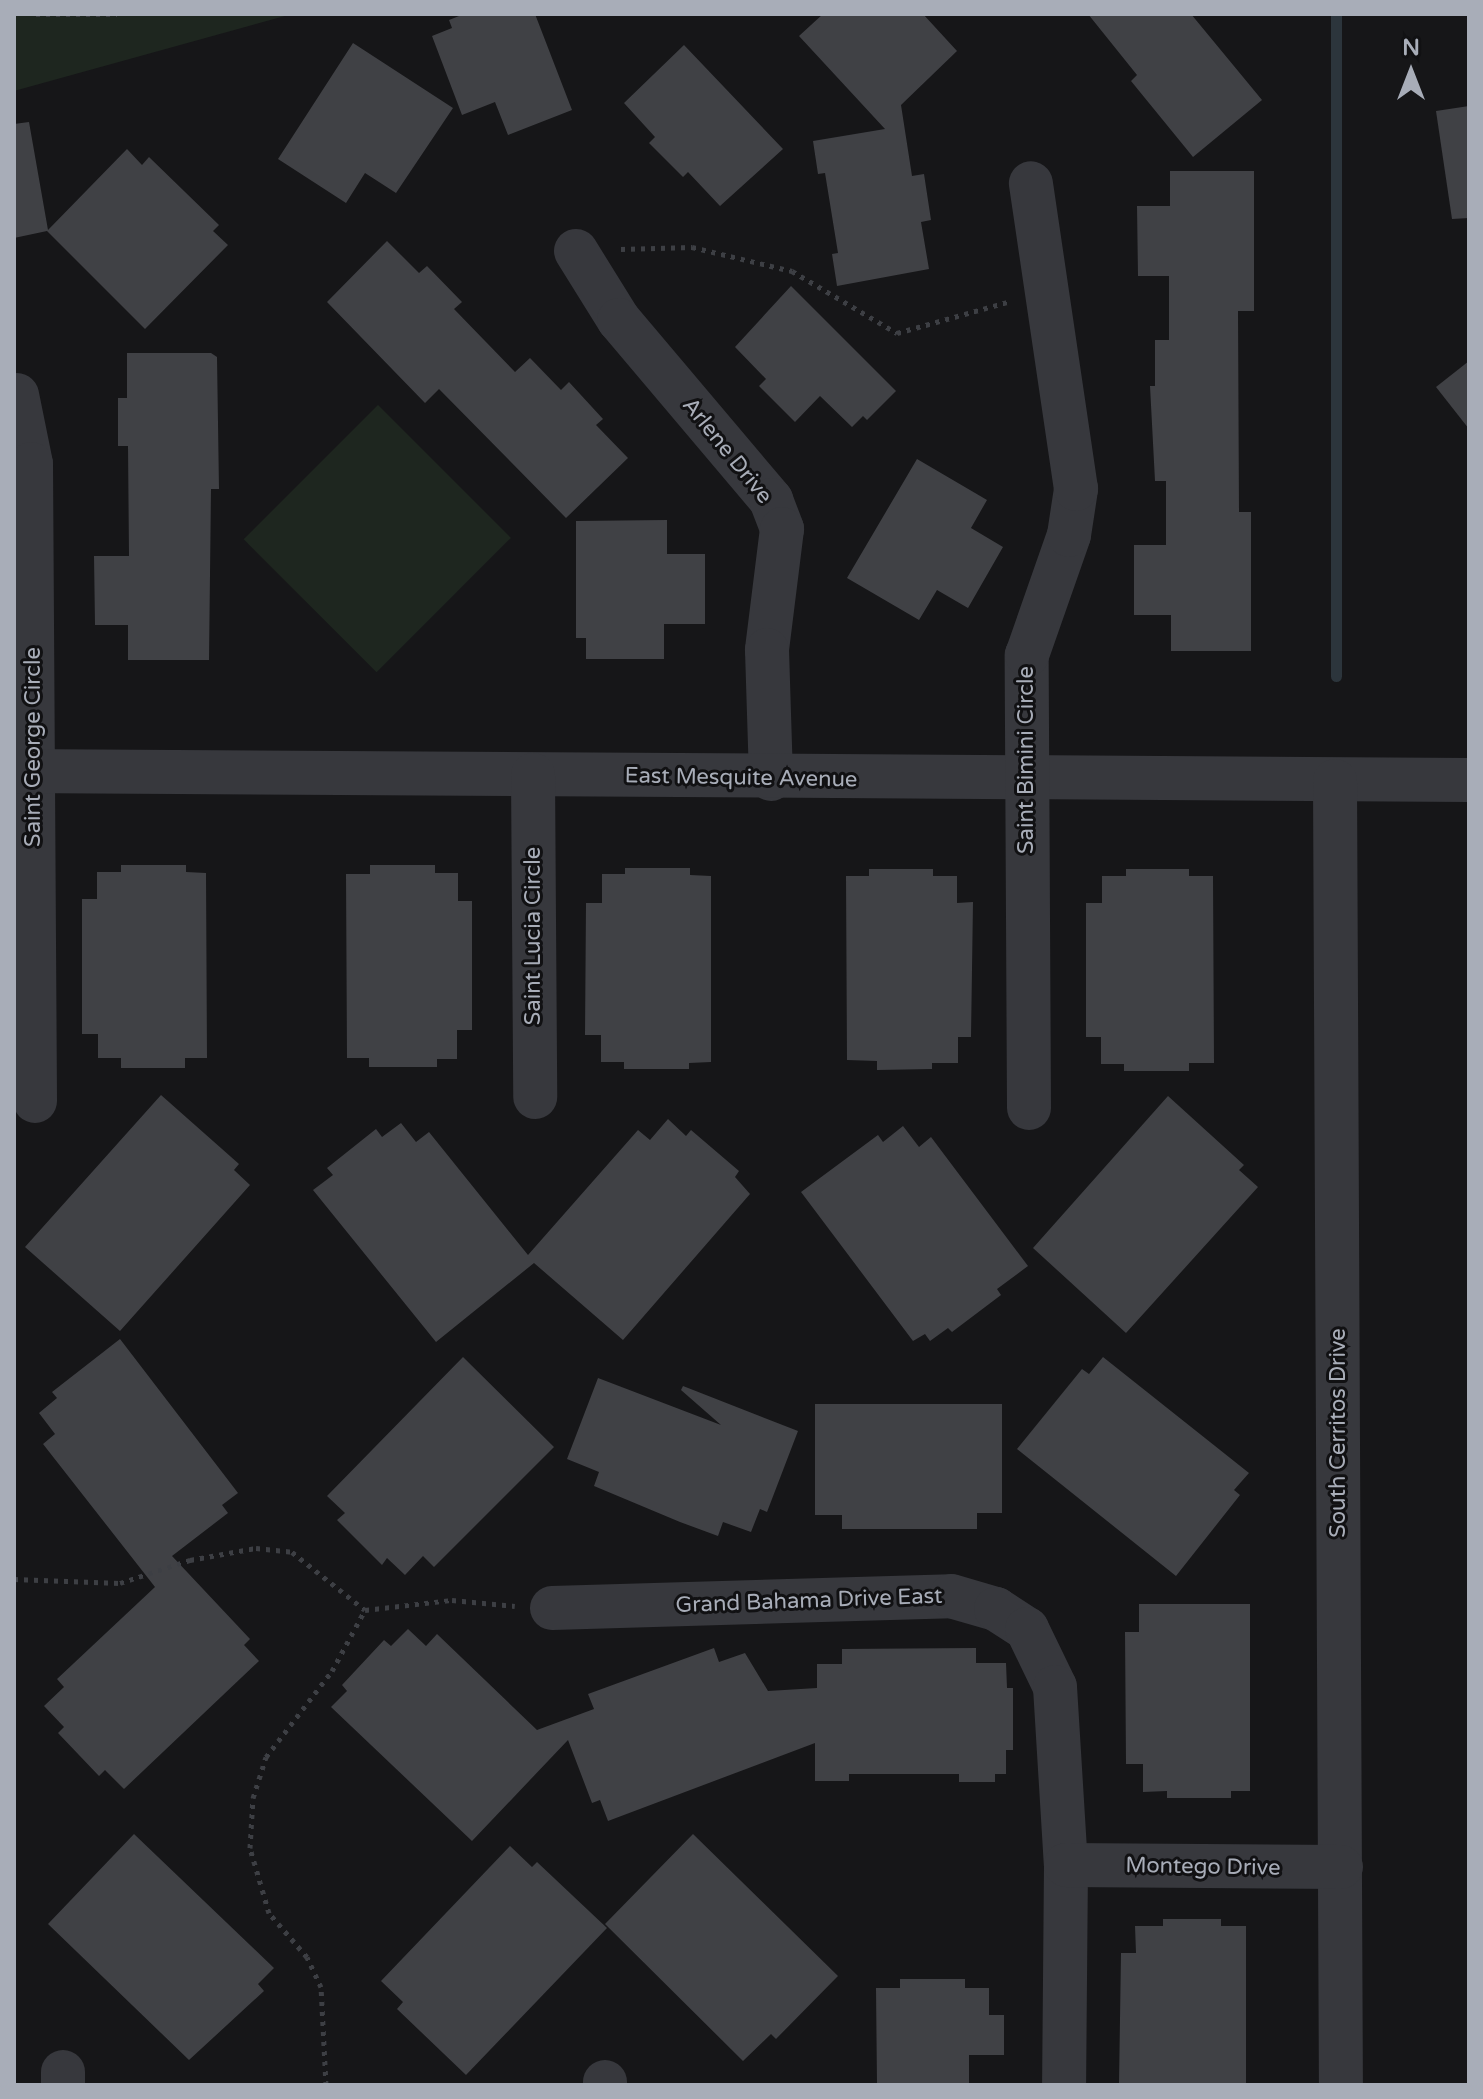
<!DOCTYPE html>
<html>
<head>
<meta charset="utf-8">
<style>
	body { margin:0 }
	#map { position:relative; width:1483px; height:2099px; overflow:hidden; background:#161618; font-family:"Varela Round",sans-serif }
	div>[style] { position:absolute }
	.green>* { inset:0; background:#1e261f; transform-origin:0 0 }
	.stream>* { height:11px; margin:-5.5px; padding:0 5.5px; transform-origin:5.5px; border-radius:5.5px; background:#2c353c }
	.building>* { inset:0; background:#404145 }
	.path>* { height:5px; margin-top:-2.5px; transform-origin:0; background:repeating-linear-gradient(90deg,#3d3f44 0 4px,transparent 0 10px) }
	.minor>* { height:44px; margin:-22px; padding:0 22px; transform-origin:22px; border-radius:22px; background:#37383d }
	span { translate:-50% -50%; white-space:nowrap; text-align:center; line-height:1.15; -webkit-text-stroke:6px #111113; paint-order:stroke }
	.street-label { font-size:22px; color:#a8adb8 }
	.frame { position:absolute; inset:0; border:16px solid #a8adb8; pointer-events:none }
	.north { position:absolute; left:1371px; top:32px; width:80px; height:80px; -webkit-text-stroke:6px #111113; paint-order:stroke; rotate:0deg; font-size:22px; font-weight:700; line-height:32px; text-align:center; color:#a8adb8 }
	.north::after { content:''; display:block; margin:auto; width:28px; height:36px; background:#a8adb8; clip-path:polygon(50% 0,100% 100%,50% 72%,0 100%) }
</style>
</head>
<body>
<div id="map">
	<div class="green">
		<i style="clip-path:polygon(14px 14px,292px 14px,14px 91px)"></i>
		<i style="left:378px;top:405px;width:188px;height:190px;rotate:45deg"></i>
	</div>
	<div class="stream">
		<i style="left:1336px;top:14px;width:662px;rotate:90deg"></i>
	</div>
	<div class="building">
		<i style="clip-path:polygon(464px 14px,535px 14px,572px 110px,508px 135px,495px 102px,462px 115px,432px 36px,452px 28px,449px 20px)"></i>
		<i style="clip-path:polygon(823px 14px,923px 14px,957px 51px,901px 105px,912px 176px,924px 174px,931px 220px,921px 222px,929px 269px,837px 286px,832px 254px,838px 253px,825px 173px,818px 174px,813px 141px,885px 129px,799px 36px)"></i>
		<i style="clip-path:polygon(1088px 14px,1191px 14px,1262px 100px,1193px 157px,1131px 81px,1137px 75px)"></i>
		<i style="clip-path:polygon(353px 43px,453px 108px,396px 193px,365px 173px,346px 203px,278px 159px)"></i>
		<i style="clip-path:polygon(684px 45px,783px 149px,720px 206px,688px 172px,683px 177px,649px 143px,655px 137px,624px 103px)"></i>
		<i style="clip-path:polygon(1469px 106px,1469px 218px,1452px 219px,1436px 111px)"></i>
		<i style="clip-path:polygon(29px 122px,48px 230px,127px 149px,142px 165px,149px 157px,219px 225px,213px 231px,228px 245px,145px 329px,47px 231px,14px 238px,14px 124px)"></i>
		<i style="clip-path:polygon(1170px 171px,1254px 171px,1254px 311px,1238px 311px,1239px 512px,1251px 512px,1251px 651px,1171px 651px,1171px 615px,1134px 615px,1134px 545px,1166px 545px,1166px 481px,1155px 481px,1150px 386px,1155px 386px,1155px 340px,1169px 340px,1169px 276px,1138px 276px,1137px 206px,1170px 206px)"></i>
		<i style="clip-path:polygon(387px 241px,419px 273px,427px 266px,462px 302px,454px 309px,515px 372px,530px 358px,561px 390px,569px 382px,603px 419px,596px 425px,628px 458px,566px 518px,439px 389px,425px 403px,327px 302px)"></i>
		<i style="clip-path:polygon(791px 286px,896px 391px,867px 420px,863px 416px,852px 427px,820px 396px,795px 422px,759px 386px,766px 379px,735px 347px)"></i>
		<i style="clip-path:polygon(127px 353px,211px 353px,217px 357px,219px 489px,211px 489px,209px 660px,128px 660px,128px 625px,95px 625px,94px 556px,129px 556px,128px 446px,118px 446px,118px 398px,127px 398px)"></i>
		<i style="clip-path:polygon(1469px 361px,1469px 429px,1436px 387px)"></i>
		<i style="clip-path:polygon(917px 459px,987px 500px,971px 528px,1003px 547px,968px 608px,937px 590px,919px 620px,847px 578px)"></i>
		<i style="clip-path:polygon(667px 520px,667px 554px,705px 554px,705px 624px,664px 624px,664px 659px,586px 659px,586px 638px,576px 638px,576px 521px)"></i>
		<i style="clip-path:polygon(121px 865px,186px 865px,186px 872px,206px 873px,207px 1058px,185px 1058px,185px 1068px,121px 1068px,121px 1058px,98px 1058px,98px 1034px,82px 1034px,82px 899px,97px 899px,97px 872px,121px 872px)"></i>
		<i style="clip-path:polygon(370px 865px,435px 865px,435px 873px,458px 873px,458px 901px,472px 901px,472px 1030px,457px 1030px,457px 1059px,437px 1059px,437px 1067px,369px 1067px,369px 1058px,347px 1058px,346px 874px,370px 874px)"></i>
		<i style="clip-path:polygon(625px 868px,690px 868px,690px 875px,711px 876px,711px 1062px,689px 1063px,689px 1069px,624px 1069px,624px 1062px,601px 1062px,601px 1035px,585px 1035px,586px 903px,602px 903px,602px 874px,625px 874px)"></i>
		<i style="clip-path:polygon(869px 869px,933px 869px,933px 876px,957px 876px,957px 903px,973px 902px,971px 1037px,958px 1037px,958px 1063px,932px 1063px,932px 1069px,877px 1070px,877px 1061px,847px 1060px,846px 876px,869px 876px)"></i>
		<i style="clip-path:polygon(1126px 869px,1189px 869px,1189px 876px,1213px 876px,1214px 1063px,1189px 1063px,1189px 1071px,1124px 1071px,1124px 1064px,1101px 1064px,1101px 1037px,1086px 1037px,1086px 903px,1102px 903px,1102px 876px,1126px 876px)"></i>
		<i style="clip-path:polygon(161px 1095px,239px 1164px,234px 1170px,250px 1185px,120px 1331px,25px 1247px)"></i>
		<i style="clip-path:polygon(1168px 1096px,1244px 1165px,1239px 1170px,1258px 1187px,1126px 1333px,1033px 1248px)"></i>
		<i style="clip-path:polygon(668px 1119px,686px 1136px,691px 1130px,739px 1171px,735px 1177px,750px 1194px,623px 1340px,534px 1263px,436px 1342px,313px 1190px,333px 1175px,327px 1168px,376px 1129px,382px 1137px,401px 1123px,416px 1142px,429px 1132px,528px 1255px,638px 1130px,650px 1140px)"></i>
		<i style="clip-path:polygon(903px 1126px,919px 1147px,931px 1137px,1028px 1266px,997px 1289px,1001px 1295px,952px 1332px,948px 1328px,930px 1341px,925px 1334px,913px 1341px,801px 1192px,878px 1135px,883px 1142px)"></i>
		<i style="clip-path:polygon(120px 1339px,238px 1493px,222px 1505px,228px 1513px,172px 1556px,250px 1639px,244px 1645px,259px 1661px,124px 1789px,105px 1770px,99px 1776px,58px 1733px,64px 1727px,44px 1706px,64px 1687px,57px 1679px,155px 1587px,43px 1444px,55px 1434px,39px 1413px,57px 1398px,52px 1392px)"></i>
		<i style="clip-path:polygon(463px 1357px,554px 1447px,434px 1567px,423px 1556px,405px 1575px,387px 1558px,382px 1565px,337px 1520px,345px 1513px,327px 1496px)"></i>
		<i style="clip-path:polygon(1103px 1357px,1249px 1473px,1234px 1490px,1240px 1495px,1176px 1576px,1017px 1449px,1082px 1369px,1089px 1374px)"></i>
		<i style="clip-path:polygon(598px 1378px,721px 1425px,681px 1390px,683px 1386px,798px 1431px,767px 1512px,760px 1509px,751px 1532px,723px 1522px,718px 1536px,680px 1522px,594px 1486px,599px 1472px,567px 1459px)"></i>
		<i style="clip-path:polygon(815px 1404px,1002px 1404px,1002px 1513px,977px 1513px,977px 1529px,842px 1529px,842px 1515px,815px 1515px)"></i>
		<i style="clip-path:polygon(1139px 1604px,1250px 1604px,1250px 1791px,1231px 1791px,1231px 1798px,1167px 1798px,1167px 1791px,1143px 1792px,1143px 1764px,1126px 1764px,1125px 1632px,1139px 1632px)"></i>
		<i style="clip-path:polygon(408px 1629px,426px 1646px,437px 1634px,537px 1730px,594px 1709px,588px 1694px,714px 1648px,719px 1662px,745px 1653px,768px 1691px,817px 1688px,817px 1664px,842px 1664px,842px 1649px,976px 1648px,976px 1663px,1006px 1663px,1007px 1688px,1013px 1688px,1013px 1750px,1006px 1750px,1006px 1774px,995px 1774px,995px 1782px,959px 1782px,959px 1774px,849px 1774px,849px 1781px,815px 1781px,815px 1743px,608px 1821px,600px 1800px,592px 1803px,568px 1740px,472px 1841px,331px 1707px,347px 1691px,342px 1685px,384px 1640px,391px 1646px)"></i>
		<i style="clip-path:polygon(134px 1834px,274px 1968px,258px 1984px,264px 1991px,189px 2060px,48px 1924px)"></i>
		<i style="clip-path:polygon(693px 1834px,838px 1976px,776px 2039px,771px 2034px,743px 2061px,605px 1924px)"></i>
		<i style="clip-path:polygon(510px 1846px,532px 1867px,537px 1862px,607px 1928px,466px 2075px,397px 2009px,403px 2002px,381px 1981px)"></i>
		<i style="clip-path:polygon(1163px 1919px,1221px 1919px,1221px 1926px,1246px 1926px,1246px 2085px,1119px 2085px,1121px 1953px,1136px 1953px,1135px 1926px,1163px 1926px)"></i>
		<i style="clip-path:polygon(900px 1979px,965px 1979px,965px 1988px,989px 1988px,989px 2015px,1004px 2015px,1004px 2055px,969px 2055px,969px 2085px,877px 2085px,876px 1988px,900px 1988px)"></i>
	</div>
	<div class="path">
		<i style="left:36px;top:14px;width:81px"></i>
		<i style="left:621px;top:249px;width:71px;rotate:-1.6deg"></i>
		<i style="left:692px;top:247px;width:103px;rotate:13.5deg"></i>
		<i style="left:792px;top:271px;width:122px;rotate:30.6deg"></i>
		<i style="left:897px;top:333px;width:118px;rotate:-15.7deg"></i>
		<i style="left:14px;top:1579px;width:106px;rotate:2.2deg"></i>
		<i style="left:120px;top:1583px;width:74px;rotate:-18.2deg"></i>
		<i style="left:190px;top:1560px;width:67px;rotate:-10.3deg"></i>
		<i style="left:256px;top:1548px;width:36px;rotate:6deg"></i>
		<i style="left:292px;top:1552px;width:93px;rotate:38.5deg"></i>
		<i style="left:326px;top:2085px;width:98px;rotate:-92.9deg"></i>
		<i style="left:321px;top:1987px;width:33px;rotate:-115deg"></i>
		<i style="left:307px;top:1957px;width:58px;rotate:-130.8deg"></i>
		<i style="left:269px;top:1913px;width:68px;rotate:-106.3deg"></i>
		<i style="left:250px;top:1848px;width:50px;rotate:-86.6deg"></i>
		<i style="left:253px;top:1798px;width:43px;rotate:-72.4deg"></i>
		<i style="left:266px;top:1757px;width:108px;rotate:-52.5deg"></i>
		<i style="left:332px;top:1671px;width:69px;rotate:-61.6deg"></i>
		<i style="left:365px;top:1610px;width:88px;rotate:-6.6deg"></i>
		<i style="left:452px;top:1600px;width:63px;rotate:5.4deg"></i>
	</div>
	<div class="minor">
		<i style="left:576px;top:251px;width:81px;rotate:58.1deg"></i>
		<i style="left:619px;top:320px;width:236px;rotate:49.8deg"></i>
		<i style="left:771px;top:500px;width:31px;rotate:69deg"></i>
		<i style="left:782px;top:529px;width:122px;rotate:97.1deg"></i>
		<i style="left:767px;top:650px;width:129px;rotate:88.2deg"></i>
		<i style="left:17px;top:395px;width:70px;rotate:78.5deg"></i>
		<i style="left:31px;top:464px;width:637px;rotate:89.64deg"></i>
		<i style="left:14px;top:771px;width:1455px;rotate:0.35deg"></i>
		<i style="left:533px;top:775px;width:322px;rotate:89.6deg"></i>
		<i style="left:1335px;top:781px;width:1304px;rotate:89.74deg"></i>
		<i style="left:1029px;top:1108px;width:453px;rotate:-90.3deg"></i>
		<i style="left:1027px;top:655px;width:127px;rotate:-70.7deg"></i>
		<i style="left:1069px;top:535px;width:47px;rotate:-81.3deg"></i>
		<i style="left:1076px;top:489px;width:309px;rotate:-98.4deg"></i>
		<i style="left:552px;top:1608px;width:399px;rotate:-1.7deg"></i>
		<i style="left:951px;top:1596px;width:47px;rotate:16.1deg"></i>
		<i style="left:996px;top:1609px;width:37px;rotate:33deg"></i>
		<i style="left:1027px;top:1629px;width:64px;rotate:64.2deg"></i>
		<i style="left:1055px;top:1687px;width:178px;rotate:86.5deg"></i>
		<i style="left:1066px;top:1865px;width:220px;rotate:90.5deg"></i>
		<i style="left:1066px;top:1865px;width:275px;rotate:0.4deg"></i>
		<i style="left:605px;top:2082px;width:3px;rotate:90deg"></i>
		<i style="left:63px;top:2085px;width:13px;rotate:-90deg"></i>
	</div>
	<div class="street-label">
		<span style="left:727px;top:451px;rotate:51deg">Arlene Drive</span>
		<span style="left:34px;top:747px;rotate:-90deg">Saint George Circle</span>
		<span style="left:1027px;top:760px;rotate:-90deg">Saint Bimini Circle</span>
		<span style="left:741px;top:778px;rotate:1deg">East Mesquite Avenue</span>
		<span style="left:534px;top:936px;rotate:-90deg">Saint Lucia Circle</span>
		<span style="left:1339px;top:1433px;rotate:-90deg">South Cerritos Drive</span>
		<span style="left:809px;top:1601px;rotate:-2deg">Grand Bahama Drive East</span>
		<span style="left:1203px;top:1867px;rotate:1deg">Montego Drive</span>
	</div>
	<div class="frame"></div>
	<div class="north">N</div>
</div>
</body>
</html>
